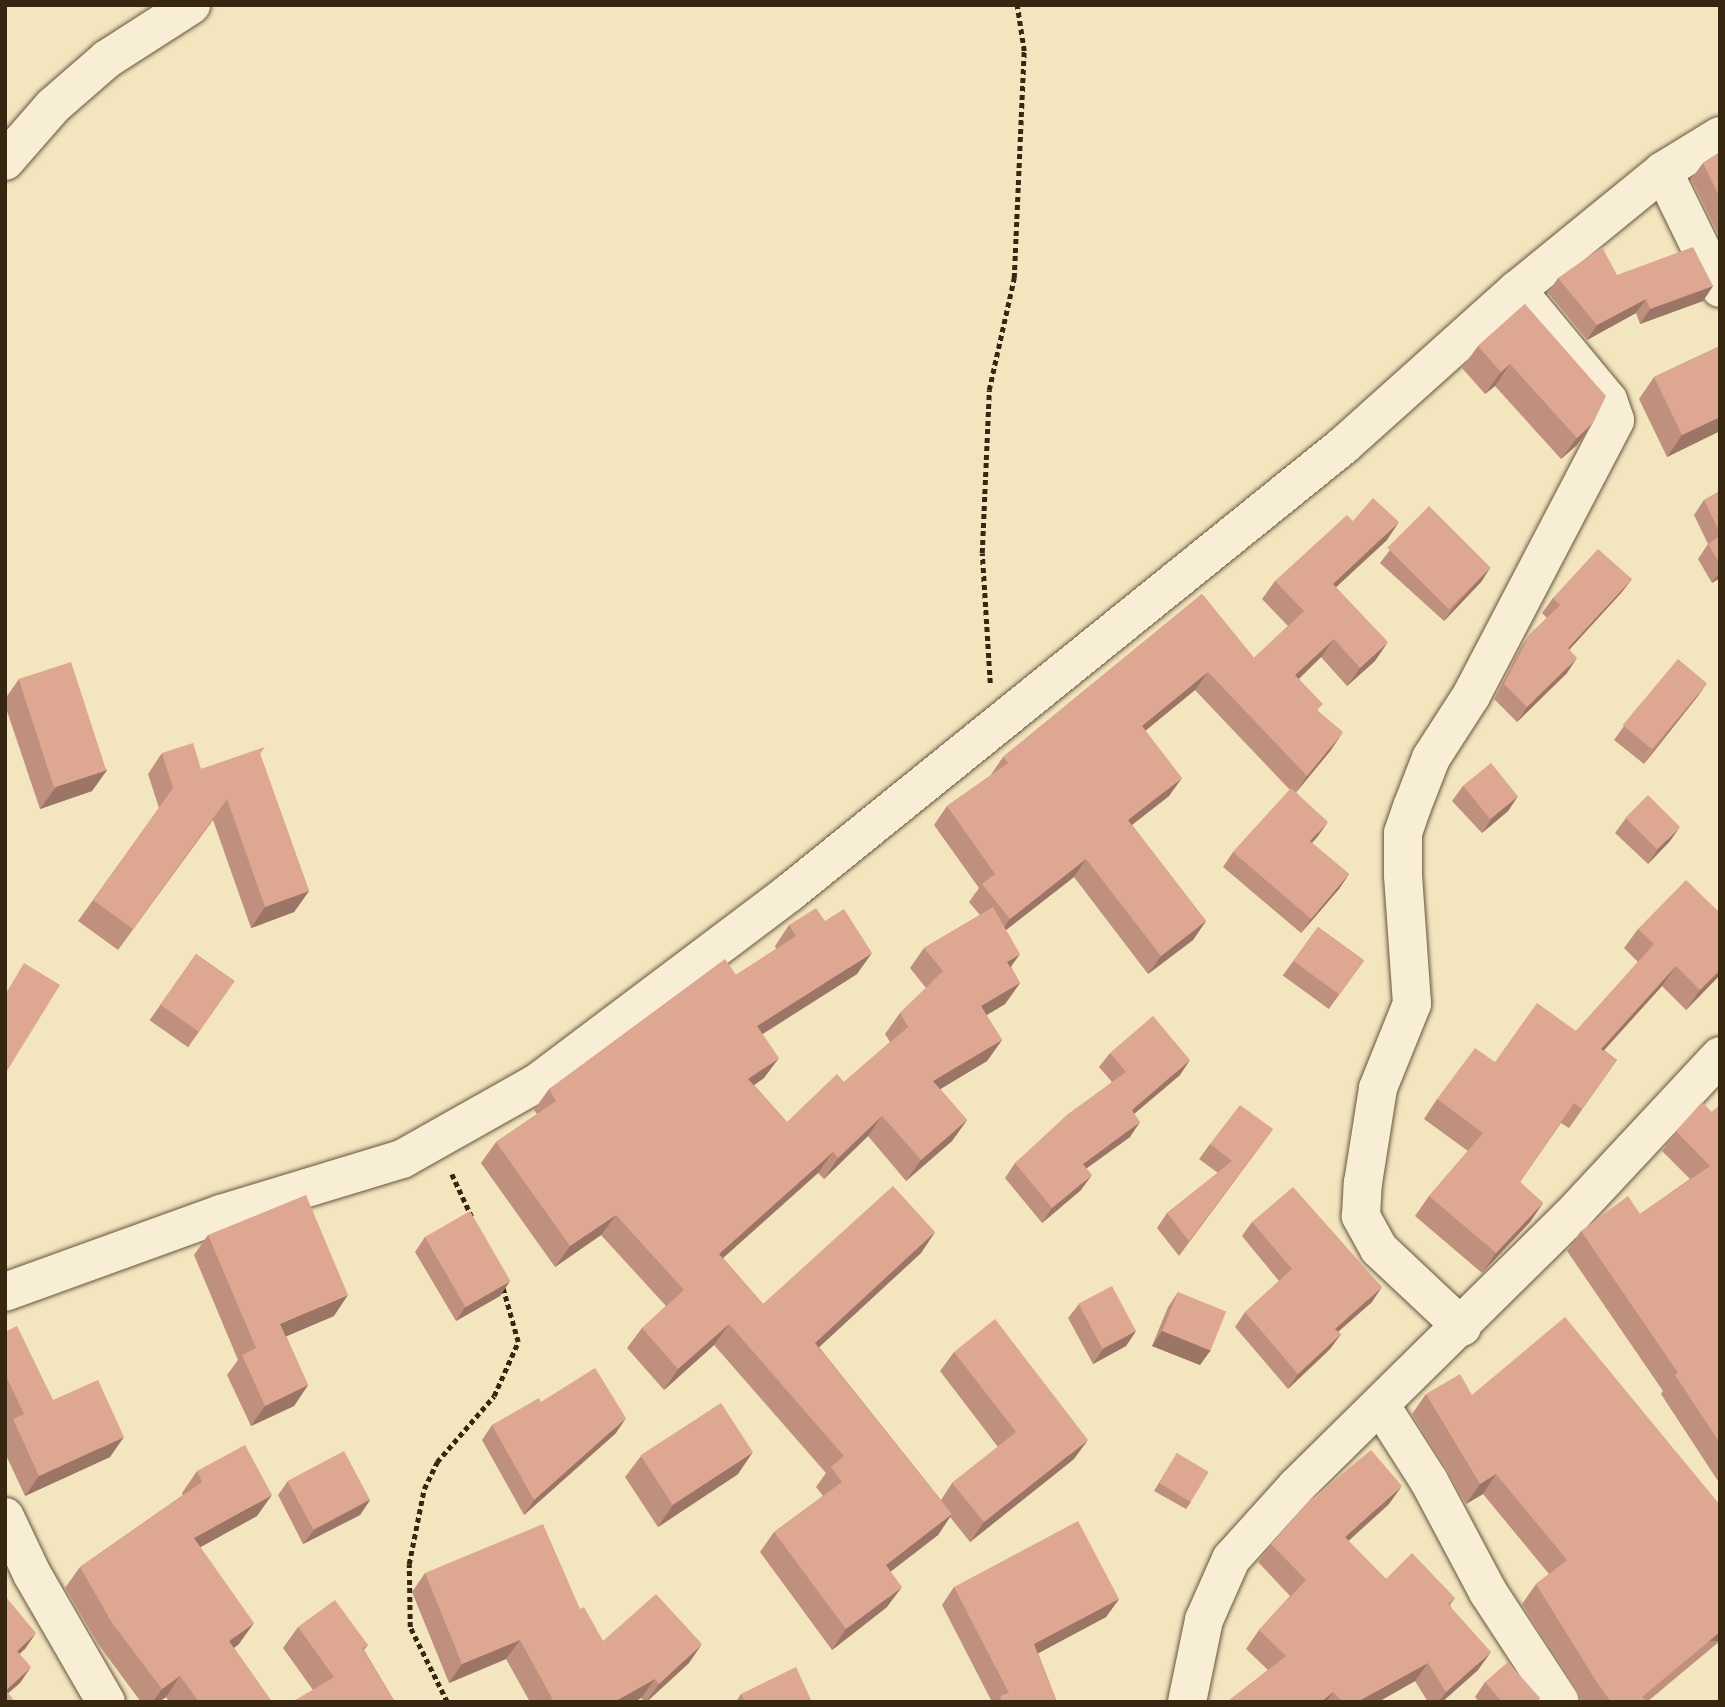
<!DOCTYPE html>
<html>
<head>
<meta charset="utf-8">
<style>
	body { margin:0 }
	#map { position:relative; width:1725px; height:1707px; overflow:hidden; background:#f3e5be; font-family:Vollkorn,serif }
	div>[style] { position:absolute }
	.path>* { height:4.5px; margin-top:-2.25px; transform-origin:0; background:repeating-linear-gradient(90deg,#372710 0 5px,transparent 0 8.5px) }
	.roads { filter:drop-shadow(0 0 2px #66563c) drop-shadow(0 0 2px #66563c) }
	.street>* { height:38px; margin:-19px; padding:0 19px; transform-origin:19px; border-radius:19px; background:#f7eed5 }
	.secondary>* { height:38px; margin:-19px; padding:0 19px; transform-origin:19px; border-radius:19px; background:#f7eed5 }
	.wall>* { inset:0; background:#be907d; transform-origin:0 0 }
	.shaded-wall>* { inset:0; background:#9b7566; transform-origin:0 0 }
	.building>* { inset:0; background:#dda791; transform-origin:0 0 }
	span { translate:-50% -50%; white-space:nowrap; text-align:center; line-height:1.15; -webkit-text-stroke:5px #f7eed5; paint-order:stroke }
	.frame { position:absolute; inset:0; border:7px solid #372710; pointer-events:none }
</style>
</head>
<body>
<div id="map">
	<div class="path">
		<i style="left:990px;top:683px;width:130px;rotate:-93.5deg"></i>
		<i style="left:982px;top:553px;width:163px;rotate:-87.5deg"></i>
		<i style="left:989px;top:390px;width:115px;rotate:-77.4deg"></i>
		<i style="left:1014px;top:278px;width:227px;rotate:-87.5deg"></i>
		<i style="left:1024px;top:51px;width:47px;rotate:-98.7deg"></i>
		<i style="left:452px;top:1174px;width:47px;rotate:65.1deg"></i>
		<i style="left:447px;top:1702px;width:84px;rotate:-116.3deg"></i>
		<i style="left:410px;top:1627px;width:63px;rotate:-90.9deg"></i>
		<i style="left:409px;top:1564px;width:76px;rotate:-78.7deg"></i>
		<i style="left:424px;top:1489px;width:30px;rotate:-64deg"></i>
		<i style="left:437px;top:1462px;width:87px;rotate:-49.2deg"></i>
		<i style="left:494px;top:1396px;width:59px;rotate:-66deg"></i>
		<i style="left:518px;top:1342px;width:59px;rotate:-105.7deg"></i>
	</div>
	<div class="roads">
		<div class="street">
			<i style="left:5px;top:161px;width:73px;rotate:-48.9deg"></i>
			<i style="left:53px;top:106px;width:72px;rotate:-41deg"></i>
			<i style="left:107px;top:59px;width:100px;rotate:-32.7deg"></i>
			<i style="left:1663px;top:171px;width:130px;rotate:64deg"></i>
			<i style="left:1462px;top:1327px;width:114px;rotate:-136.8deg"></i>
			<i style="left:1379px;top:1249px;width:38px;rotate:-119deg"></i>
			<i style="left:1361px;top:1216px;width:33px;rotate:-87deg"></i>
			<i style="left:1363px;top:1183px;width:96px;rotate:-81deg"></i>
			<i style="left:1378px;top:1088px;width:91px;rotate:-68deg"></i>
			<i style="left:1412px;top:1004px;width:129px;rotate:-94deg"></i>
			<i style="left:1403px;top:875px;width:42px;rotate:-90deg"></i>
			<i style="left:1403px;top:833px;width:28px;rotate:-71deg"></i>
			<i style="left:1412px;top:807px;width:53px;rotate:-68.8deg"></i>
			<i style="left:1431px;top:758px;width:74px;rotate:-57.2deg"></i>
			<i style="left:1471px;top:696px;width:311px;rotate:-62.4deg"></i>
			<i style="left:1615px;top:420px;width:21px;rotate:-109deg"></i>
			<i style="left:1608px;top:400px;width:143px;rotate:-129.6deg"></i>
			<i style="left:1381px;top:1406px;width:89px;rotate:57.4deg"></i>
			<i style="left:1429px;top:1481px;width:126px;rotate:62deg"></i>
			<i style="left:1488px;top:1592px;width:131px;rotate:56.8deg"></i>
			<i style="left:5px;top:1517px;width:63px;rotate:64.7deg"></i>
			<i style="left:32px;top:1574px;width:148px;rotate:60deg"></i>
			<i style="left:1187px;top:1702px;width:84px;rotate:-78.3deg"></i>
			<i style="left:1204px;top:1620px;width:67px;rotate:-66.1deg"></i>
			<i style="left:1231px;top:1559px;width:98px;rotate:-47.9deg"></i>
			<i style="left:1297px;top:1486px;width:383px;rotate:-44.6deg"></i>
			<i style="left:1570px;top:1217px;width:220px;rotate:-47deg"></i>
		</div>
		<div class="secondary">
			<i style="left:5px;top:1292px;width:230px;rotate:-19.9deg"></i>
			<i style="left:221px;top:1214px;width:189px;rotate:-16.9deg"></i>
			<i style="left:402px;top:1159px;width:155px;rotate:-29.4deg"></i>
			<i style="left:537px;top:1083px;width:316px;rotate:-37deg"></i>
			<i style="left:789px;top:893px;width:713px;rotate:-38.91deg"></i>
			<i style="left:1344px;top:445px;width:232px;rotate:-41.9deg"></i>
			<i style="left:1517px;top:290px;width:188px;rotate:-39.2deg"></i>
			<i style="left:1663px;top:171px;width:67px;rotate:-31.6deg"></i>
		</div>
	</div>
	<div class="wall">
		<i style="clip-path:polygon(1720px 152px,1720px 238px,1691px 179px,1703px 163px)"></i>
		<i style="clip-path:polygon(1617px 275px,1713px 286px,1703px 301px,1640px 324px,1636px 313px,1587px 340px,1548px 293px,1558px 278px)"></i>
		<i style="clip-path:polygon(1525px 304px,1593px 423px,1577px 445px,1561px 459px,1495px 386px,1485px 394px,1462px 368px,1478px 346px)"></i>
		<i style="clip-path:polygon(1720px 346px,1720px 431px,1667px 457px,1639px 399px,1654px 377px)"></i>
		<i style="clip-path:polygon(1720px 491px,1720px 578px,1712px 583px,1698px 559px,1708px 544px,1694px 515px,1704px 500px)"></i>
		<i style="clip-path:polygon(1353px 521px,1387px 540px,1336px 587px,1375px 661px,1347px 686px,1321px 657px,1299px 679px,1318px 711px,1331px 750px,1296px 792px,1318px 836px,1312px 843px,1349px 874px,1339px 889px,1301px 933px,1223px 867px,1233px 852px,1290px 790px,1195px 690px,1145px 731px,1169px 796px,1132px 825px,1206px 921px,1193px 940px,1148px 974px,1074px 877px,1006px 930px,1011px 967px,1020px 983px,1005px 1004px,986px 1015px,1002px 1040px,987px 1061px,940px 1089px,967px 1120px,952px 1141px,906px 1181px,868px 1136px,824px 1179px,818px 1173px,723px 1258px,763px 1304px,935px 1232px,921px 1253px,819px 1347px,941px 1500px,952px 1483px,998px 1447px,940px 1371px,954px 1352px,1074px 1459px,970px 1542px,950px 1517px,938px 1535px,891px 1571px,887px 1607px,832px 1650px,760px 1552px,774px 1532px,823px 1496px,816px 1487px,826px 1473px,714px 1345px,664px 1390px,627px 1348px,642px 1328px,666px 1306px,601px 1235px,555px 1267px,481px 1163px,496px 1142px,537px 1114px,534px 1110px,549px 1089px,736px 975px,776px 949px,775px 946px,789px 925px,857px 974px,763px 1034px,764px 1078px,754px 1085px,787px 1122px,844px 1082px,890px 1042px,885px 1034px,900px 1013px,926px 988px,910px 968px,924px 948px,980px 915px,969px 902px,979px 888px,934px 825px,947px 806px,990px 776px,1003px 757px,1202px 594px,1254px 658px,1288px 626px,1262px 599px,1275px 581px)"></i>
		<i style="clip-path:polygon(1390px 550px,1490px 568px,1481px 582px,1444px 621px,1380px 563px)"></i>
		<i style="clip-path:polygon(1632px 579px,1621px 593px,1569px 650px,1567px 673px,1517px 722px,1494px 699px,1520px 649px,1530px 634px,1547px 618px,1542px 613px,1553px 598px)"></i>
		<i style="clip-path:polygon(19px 679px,107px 770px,92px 791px,40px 809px,5px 705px,5px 699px)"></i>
		<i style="clip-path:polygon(1707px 683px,1644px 764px,1614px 740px,1624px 726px)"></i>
		<i style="clip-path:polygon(162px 753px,201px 769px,260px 754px,309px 891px,294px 912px,251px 928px,213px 820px,118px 950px,78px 921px,159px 808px,148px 774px)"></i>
		<i style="clip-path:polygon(1463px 786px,1518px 796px,1508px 811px,1482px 833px,1452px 801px)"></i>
		<i style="clip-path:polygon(1626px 818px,1670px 841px,1648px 864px,1615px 833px)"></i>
		<i style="clip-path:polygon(1720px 913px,1720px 975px,1686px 1010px,1662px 986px,1604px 1050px,1617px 1060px,1569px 1128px,1561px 1123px,1520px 1182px,1543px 1203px,1530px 1222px,1482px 1273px,1415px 1216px,1429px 1196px,1468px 1151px,1424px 1119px,1437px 1099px,1495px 1062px,1576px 1031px,1638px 962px,1624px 948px,1638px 929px)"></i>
		<i style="left:1318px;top:927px;width:57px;height:60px;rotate:36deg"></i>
		<i style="left:196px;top:954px;width:47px;height:81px;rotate:35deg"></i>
		<i style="clip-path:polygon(1110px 1053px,1180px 1075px,1134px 1114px,1130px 1137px,1086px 1168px,1081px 1190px,1042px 1223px,1005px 1178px,1015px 1163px,1112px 1082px,1099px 1067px)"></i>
		<i style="clip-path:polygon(1720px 1105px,1720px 1484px,1661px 1394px,1663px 1391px,1567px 1251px,1581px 1231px,1640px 1214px,1690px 1179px,1662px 1151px,1676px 1131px,1712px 1112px)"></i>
		<i style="clip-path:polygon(1273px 1129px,1262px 1144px,1179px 1256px,1157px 1228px,1167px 1213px,1218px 1173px,1199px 1159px,1210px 1144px)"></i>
		<i style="clip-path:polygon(1252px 1222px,1372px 1302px,1338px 1332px,1341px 1334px,1330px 1349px,1288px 1389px,1235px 1327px,1245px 1312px,1279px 1281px,1242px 1236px)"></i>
		<i style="clip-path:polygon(208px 1235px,334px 1316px,286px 1336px,308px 1385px,294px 1406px,251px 1426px,227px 1375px,238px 1360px,194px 1255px)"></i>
		<i style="clip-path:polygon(425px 1237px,510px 1281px,500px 1296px,456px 1321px,415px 1252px)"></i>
		<i style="clip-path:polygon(1178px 1292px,1200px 1365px,1152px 1346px,1168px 1307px)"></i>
		<i style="clip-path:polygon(1079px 1304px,1136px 1331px,1126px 1346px,1093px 1364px,1068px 1318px)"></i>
		<i style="clip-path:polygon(5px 1332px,53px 1400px,110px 1457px,25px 1496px,5px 1453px,5px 1430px,7px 1428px,5px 1424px)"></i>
		<i style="clip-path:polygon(1426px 1394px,1472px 1395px,1720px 1641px,1647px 1702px,1583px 1702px,1522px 1604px,1536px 1584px,1549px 1574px,1483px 1494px,1466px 1504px,1412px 1414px)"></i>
		<i style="clip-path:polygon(541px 1402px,616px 1433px,524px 1515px,482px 1440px,492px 1425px)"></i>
		<i style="clip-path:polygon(1177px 1453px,1191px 1502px,1186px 1509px,1154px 1491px)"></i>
		<i style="clip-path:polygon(641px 1456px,738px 1474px,658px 1527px,625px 1477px)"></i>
		<i style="clip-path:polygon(197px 1471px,257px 1516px,200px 1547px,239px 1644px,234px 1648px,272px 1702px,169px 1702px,166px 1697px,159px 1702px,141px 1702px,98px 1644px,65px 1588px,80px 1567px,183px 1495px,182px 1493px)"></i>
		<i style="clip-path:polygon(288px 1481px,370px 1500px,360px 1515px,303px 1544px,278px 1495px)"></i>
		<i style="clip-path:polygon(1389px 1504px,1348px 1541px,1386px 1579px,1455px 1598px,1450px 1605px,1478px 1670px,1442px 1702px,1428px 1702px,1415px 1681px,1378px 1702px,1227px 1702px,1268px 1670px,1246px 1649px,1259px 1630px,1290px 1596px,1258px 1562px,1271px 1544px)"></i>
		<i style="clip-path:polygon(425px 1573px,580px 1609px,603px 1641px,689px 1663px,647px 1702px,645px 1702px,641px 1698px,634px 1702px,530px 1702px,506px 1659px,449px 1683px,412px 1592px)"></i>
		<i style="clip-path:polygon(954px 1587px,1119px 1599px,1106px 1617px,1038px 1653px,1057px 1702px,992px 1702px,942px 1605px)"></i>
		<i style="clip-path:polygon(298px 1627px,368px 1645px,364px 1650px,395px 1702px,313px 1690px,283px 1648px)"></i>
		<i style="clip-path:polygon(1485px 1682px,1540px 1698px,1537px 1702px,1479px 1702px,1475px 1697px)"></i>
		<i style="clip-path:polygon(741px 1694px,812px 1702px,736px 1702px)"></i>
	</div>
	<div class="shaded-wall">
		<i style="clip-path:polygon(1713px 286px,1703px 301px,1640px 324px,1650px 309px)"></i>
		<i style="clip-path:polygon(1646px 299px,1636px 313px,1587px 340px,1597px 325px)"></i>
		<i style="clip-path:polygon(1510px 364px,1495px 386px,1485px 394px,1501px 372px)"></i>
		<i style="clip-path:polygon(1720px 417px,1720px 431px,1667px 457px,1682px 435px)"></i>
		<i style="clip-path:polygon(1593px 423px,1577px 445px,1561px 459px,1577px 438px)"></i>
		<i style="clip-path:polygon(1399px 522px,1387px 540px,1320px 602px,1333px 584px)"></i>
		<i style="clip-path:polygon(1490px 568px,1481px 582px,1444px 621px,1453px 608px)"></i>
		<i style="clip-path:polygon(1720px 572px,1720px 578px,1712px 583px)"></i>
		<i style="clip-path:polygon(1632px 579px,1621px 593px,1557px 663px,1568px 648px)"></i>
		<i style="clip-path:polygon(1334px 639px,1321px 657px,1283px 694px,1295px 675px)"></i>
		<i style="clip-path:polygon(1388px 642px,1375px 661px,1347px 686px,1360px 668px)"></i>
		<i style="clip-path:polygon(1577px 658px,1567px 673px,1517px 722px,1527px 707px)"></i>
		<i style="clip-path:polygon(1208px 672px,1195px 690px,1129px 744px,1142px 726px)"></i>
		<i style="clip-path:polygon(1707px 683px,1698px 696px,1644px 764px,1654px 750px)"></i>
		<i style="clip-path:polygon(1343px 732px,1331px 750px,1294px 795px,1307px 776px)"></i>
		<i style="clip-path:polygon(107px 770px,92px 791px,40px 809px,56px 787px)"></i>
		<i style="clip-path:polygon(1182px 778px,1169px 796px,1115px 838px,1128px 820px)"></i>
		<i style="clip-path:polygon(1518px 796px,1508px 811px,1482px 833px,1492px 818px)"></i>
		<i style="clip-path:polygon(1328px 822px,1318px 836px,1300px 856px,1310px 841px)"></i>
		<i style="clip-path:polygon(1680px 827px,1670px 841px,1648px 864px,1658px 849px)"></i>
		<i style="clip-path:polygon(1086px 859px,1074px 877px,997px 937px,1010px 919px)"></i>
		<i style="clip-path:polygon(1349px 874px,1339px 889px,1301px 933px,1311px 919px)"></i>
		<i style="clip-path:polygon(309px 891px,294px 912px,251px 928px,265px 907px)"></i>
		<i style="clip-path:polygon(1206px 921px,1193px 940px,1148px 974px,1161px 956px)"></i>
		<i style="clip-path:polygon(872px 953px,857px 974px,743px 1046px,757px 1026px)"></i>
		<i style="clip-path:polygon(1020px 954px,1005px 975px,1007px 962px)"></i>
		<i style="clip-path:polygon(1676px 966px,1662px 986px,1588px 1068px,1601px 1049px)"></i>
		<i style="clip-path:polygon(1720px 970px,1720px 975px,1686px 1010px,1700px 990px)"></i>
		<i style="clip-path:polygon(1020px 983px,1005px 1004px,967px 1027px,981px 1006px)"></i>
		<i style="clip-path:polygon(1002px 1040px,987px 1061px,919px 1102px,933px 1081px)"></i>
		<i style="clip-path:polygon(779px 1058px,764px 1078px,734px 1099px,748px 1079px)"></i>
		<i style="clip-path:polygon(1190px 1060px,1180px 1075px,1121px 1125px,1132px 1110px)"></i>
		<i style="clip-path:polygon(882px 1116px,868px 1136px,824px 1179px,838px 1158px)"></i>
		<i style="clip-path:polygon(967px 1120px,952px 1141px,906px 1181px,921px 1160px)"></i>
		<i style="clip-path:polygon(1140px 1122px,1130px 1137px,1072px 1179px,1083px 1164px)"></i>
		<i style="clip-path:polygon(833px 1152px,818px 1173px,705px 1274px,719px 1254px)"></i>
		<i style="clip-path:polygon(1092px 1175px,1081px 1190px,1042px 1223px,1052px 1208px)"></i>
		<i style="clip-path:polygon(1543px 1203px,1530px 1222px,1482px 1273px,1496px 1253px)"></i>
		<i style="clip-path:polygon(616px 1215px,601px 1235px,555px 1267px,570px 1246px)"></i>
		<i style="clip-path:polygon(935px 1232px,921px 1253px,801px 1364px,815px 1343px)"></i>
		<i style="clip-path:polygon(510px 1281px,500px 1296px,456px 1321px,466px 1306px)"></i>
		<i style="clip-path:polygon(1382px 1287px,1372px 1302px,1325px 1343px,1335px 1329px)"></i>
		<i style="clip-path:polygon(348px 1295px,334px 1316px,266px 1345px,280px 1324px)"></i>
		<i style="clip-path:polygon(729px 1324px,714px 1345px,664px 1390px,678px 1369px)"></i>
		<i style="clip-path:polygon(1136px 1331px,1126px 1346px,1093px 1364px,1103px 1349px)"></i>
		<i style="clip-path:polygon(1162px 1331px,1211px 1350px,1200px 1365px,1152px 1346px)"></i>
		<i style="clip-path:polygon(1341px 1334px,1330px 1349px,1288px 1389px,1298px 1374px)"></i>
		<i style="clip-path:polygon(308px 1385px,294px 1406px,251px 1426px,265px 1406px)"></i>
		<i style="clip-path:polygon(626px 1418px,616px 1433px,524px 1515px,534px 1500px)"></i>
		<i style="clip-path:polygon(124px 1437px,110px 1457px,25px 1496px,39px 1476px)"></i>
		<i style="clip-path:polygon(1088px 1440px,1074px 1459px,970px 1542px,984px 1522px)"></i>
		<i style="clip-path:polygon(753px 1452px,738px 1474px,658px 1527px,673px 1505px)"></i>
		<i style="clip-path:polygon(1496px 1474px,1483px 1494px,1466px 1504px,1480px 1484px)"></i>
		<i style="clip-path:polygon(1402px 1486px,1389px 1504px,1332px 1556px,1345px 1537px)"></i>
		<i style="clip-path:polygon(272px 1495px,257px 1516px,179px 1559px,194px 1538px)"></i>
		<i style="clip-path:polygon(370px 1500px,360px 1515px,303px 1544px,314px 1530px)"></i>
		<i style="clip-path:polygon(952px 1514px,938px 1535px,872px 1586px,886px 1565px)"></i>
		<i style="clip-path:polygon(902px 1587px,887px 1607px,832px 1650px,846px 1629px)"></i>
		<i style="clip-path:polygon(1119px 1599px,1106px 1617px,1022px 1662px,1034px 1644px)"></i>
		<i style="clip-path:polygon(254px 1623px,239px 1644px,214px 1662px,229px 1641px)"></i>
		<i style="left:1720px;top:1632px;width:9px;height:102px;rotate:90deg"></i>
		<i style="clip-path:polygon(36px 1633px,25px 1649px,5px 1667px,17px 1651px)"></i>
		<i style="clip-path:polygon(520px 1640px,506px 1659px,449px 1683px,462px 1664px)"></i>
		<i style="clip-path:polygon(702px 1644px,689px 1663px,646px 1702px,659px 1684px)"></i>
		<i style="clip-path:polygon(1491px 1652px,1478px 1670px,1442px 1702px,1439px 1702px,1446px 1692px)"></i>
		<i style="clip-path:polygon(1428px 1663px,1415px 1681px,1378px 1702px,1357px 1702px)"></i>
		<i style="clip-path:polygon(31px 1667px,20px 1683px,5px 1696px,5px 1691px)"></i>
		<i style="clip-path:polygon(180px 1676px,166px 1697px,159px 1702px,153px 1702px,162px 1689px)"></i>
		<i style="clip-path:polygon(655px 1679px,641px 1698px,634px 1702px,614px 1702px)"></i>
		<i style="clip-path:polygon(1333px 1692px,1326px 1702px,1321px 1702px)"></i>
	</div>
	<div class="building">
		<i style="clip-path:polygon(1720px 152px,1720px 198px,1703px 163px)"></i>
		<i style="clip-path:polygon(1602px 247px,1617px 275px,1693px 247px,1713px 286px,1650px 309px,1646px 299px,1597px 325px,1558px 278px)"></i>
		<i style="clip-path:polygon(1525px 304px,1606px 396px,1593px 423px,1577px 438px,1510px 364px,1501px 372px,1478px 346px)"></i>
		<i style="clip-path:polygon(1720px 346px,1720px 417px,1682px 435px,1654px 377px)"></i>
		<i style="clip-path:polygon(1720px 491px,1720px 533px,1704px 500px)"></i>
		<i style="clip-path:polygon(1373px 498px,1399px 522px,1333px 584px,1388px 642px,1360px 668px,1334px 639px,1295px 675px,1323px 704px,1317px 710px,1343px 732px,1307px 776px,1208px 672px,1142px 726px,1182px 778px,1128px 820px,1206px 921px,1161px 956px,1086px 859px,1010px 919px,982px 884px,995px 874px,947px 806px,1008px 763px,1003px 757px,1202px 594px,1254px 658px,1304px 611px,1275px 581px,1347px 515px,1353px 521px)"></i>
		<i style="left:1429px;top:506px;width:87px;height:59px;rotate:45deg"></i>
		<i style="clip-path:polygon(1720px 536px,1720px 564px,1708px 544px)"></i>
		<i style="clip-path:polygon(1598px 549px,1632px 579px,1568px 648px,1577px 658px,1527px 707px,1504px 684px,1530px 634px,1560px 605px,1553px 598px)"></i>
		<i style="left:1678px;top:659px;width:38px;height:86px;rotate:40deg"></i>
		<i style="left:71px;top:662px;width:114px;height:55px;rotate:72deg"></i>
		<i style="clip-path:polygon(193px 743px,201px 769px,265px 747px,260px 754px,309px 891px,265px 907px,227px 799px,133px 929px,93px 900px,173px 788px,162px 753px)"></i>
		<i style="left:1491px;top:763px;width:43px;height:36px;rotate:51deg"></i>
		<i style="clip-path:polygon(1291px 788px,1328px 822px,1310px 841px,1349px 874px,1311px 919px,1233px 852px)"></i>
		<i style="left:1648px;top:795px;width:45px;height:32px;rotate:45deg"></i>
		<i style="clip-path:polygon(1686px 880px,1720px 913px,1720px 970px,1700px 990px,1676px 966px,1601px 1049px,1617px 1060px,1582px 1109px,1574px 1103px,1520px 1182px,1543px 1203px,1496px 1253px,1429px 1196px,1483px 1133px,1437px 1099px,1475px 1048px,1495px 1062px,1537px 1003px,1576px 1031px,1654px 944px,1638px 929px)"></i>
		<i style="clip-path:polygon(993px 907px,1020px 954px,1007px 962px,1020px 983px,981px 1006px,1002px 1040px,933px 1081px,967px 1120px,921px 1160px,882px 1116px,838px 1158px,833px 1152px,719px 1254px,763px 1304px,893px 1186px,935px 1232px,815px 1343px,952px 1514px,886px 1565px,902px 1587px,846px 1629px,774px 1532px,842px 1482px,831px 1467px,844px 1456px,729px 1324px,678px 1369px,642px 1328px,684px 1290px,616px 1215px,570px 1246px,496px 1142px,556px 1101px,549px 1089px,725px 959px,736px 975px,796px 936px,789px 925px,816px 908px,825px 921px,844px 909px,872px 953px,757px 1026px,779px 1058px,748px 1079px,787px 1122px,837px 1074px,844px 1082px,908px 1027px,900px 1013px,943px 971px,924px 948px)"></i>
		<i style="left:1318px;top:927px;width:57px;height:42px;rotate:36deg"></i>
		<i style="left:196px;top:954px;width:47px;height:62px;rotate:35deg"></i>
		<i style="clip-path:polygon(24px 963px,60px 985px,5px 1074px,5px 995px)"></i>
		<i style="clip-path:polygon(1153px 1016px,1190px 1060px,1132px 1110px,1140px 1122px,1083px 1164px,1092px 1175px,1052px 1208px,1015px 1163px,1068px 1114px,1126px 1072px,1110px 1053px)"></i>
		<i style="clip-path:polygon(1702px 1102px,1712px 1112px,1720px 1105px,1720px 1443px,1675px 1375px,1678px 1373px,1581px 1231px,1628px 1196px,1640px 1214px,1710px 1166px,1676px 1131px)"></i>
		<i style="clip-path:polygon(1240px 1105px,1273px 1129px,1189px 1241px,1167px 1213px,1232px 1161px,1210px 1144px)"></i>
		<i style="clip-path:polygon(1293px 1187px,1382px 1287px,1335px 1329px,1341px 1334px,1298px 1374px,1245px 1312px,1292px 1269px,1252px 1222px)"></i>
		<i style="clip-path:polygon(306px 1195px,348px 1295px,280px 1324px,308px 1385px,265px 1406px,242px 1355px,256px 1348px,208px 1235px)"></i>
		<i style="left:470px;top:1211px;width:81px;height:52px;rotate:60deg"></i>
		<i style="left:1112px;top:1286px;width:51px;height:38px;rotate:62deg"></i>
		<i style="left:1178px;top:1292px;width:52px;height:42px;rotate:22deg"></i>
		<i style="clip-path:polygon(1565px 1317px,1720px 1505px,1720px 1632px,1642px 1697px,1647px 1702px,1611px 1702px,1596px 1681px,1536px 1584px,1567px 1560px,1496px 1474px,1480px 1484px,1426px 1394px,1460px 1374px,1472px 1395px)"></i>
		<i style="clip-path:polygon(995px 1319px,1088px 1440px,984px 1522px,952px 1483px,1016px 1432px,954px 1352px)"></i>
		<i style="clip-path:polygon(17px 1326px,53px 1400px,98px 1380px,124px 1437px,39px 1476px,13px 1419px,24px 1414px,5px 1374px,5px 1332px)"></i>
		<i style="clip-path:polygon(595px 1368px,626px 1418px,534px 1500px,492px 1425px,539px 1398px,541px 1402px)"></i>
		<i style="left:721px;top:1403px;width:59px;height:96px;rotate:57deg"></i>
		<i style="clip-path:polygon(245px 1445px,272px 1495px,194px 1538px,254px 1623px,229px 1641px,272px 1702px,199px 1702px,180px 1676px,162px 1689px,112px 1623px,80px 1567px,202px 1482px,197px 1471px)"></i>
		<i style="clip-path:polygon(1371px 1450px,1402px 1486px,1345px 1537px,1386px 1579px,1412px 1553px,1455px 1598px,1448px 1604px,1491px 1652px,1446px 1692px,1428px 1663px,1357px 1702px,1343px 1702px,1333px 1692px,1321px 1702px,1227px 1702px,1286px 1656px,1259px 1630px,1306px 1580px,1271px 1544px,1309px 1501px)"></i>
		<i style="left:344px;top:1451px;width:55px;height:64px;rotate:62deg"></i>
		<i style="left:1177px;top:1453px;width:37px;height:35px;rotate:31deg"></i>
		<i style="clip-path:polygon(1078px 1521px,1119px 1599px,1034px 1644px,1057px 1702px,1002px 1702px,1000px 1696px,1009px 1693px,954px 1587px)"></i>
		<i style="clip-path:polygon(543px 1524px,580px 1609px,584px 1607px,603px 1641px,656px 1594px,702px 1644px,659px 1684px,655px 1679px,614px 1702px,554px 1702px,520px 1640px,462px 1664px,425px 1573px)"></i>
		<i style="clip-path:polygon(5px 1596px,36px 1633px,17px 1651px,31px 1667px,6px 1690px,15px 1702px,5px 1702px)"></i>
		<i style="clip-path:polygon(335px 1600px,368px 1645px,362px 1648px,395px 1702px,292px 1702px,334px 1677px,298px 1627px)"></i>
		<i style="clip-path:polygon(1508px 1662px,1540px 1698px,1535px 1702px,1502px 1702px,1485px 1682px)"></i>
		<i style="clip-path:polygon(796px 1667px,812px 1702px,745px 1702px,741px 1694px)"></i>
	</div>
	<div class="frame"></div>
</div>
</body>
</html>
